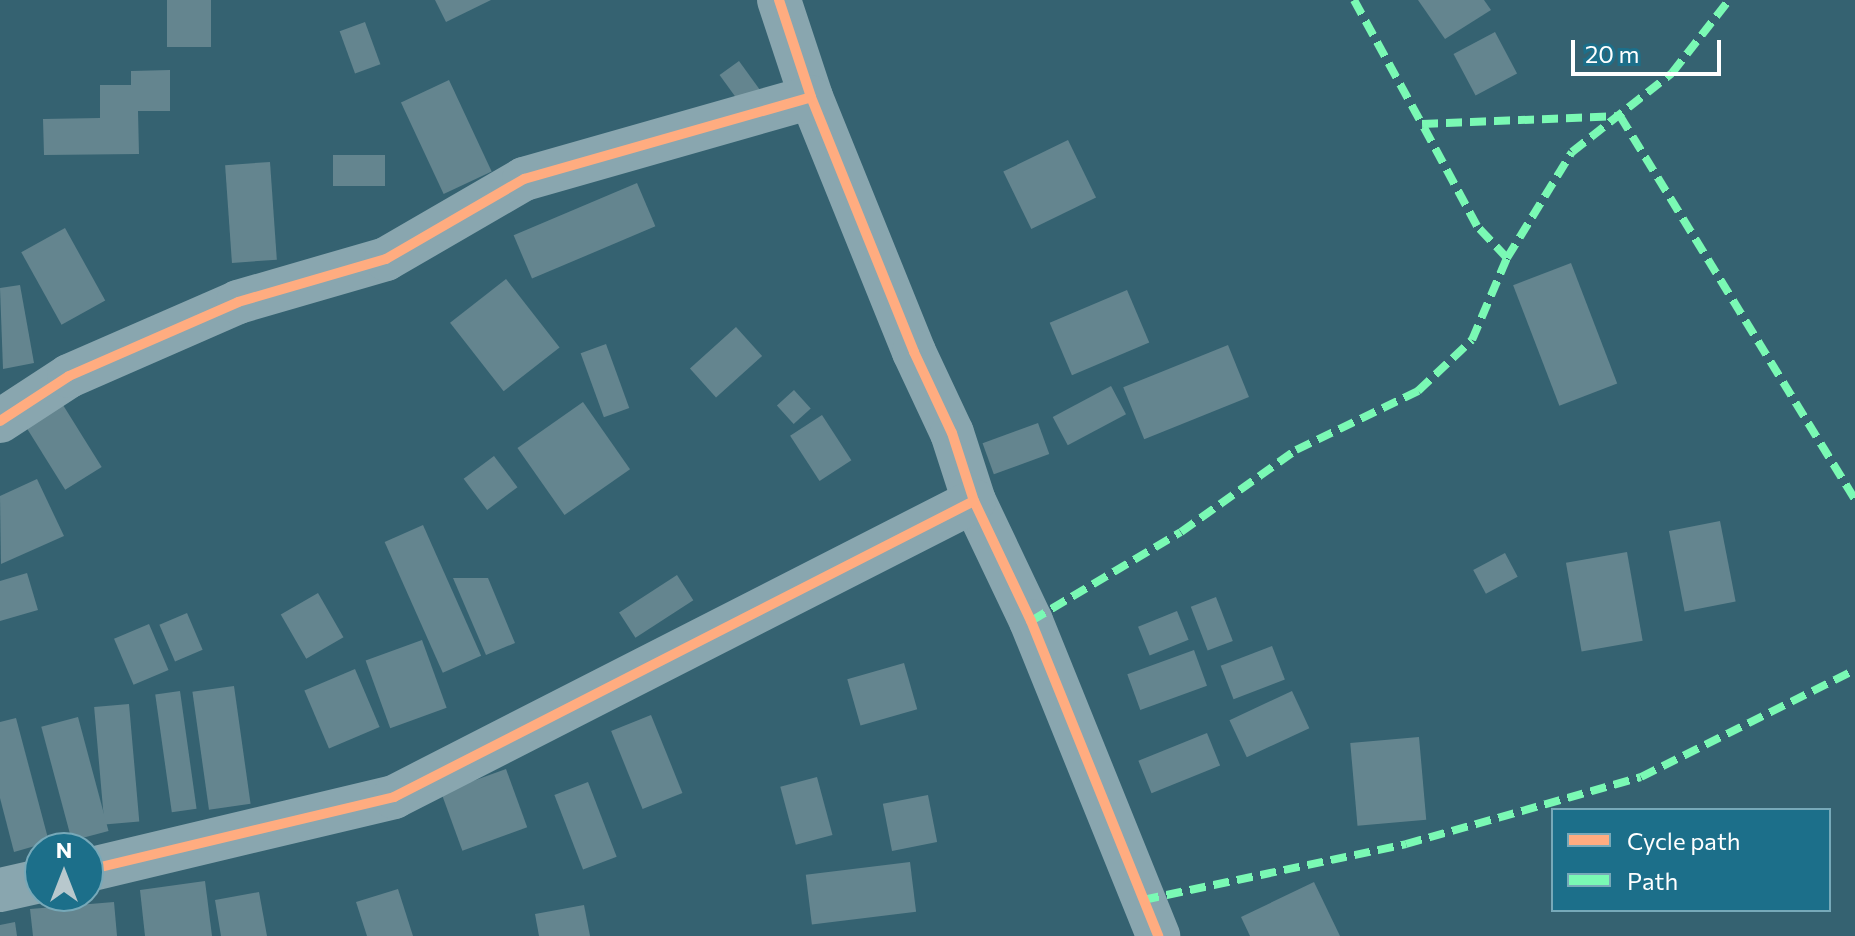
<!DOCTYPE html>
<html>
<head>
<meta charset="utf-8">
<style>
	body { margin:0 }
	#map { position:relative; width:1855px; height:936px; overflow:hidden; background:#356271; font-family:Commissioner,sans-serif }
	div>[style] { position:absolute }
	.building>* { inset:0; background:#64858f; transform-origin:0 0 }
	.minor>* { height:44px; margin:-22px; padding:0 22px; transform-origin:22px; border-radius:22px; background:#89a6af }
	.quiet>* { height:8px; margin-top:-4px; transform-origin:0; background:repeating-linear-gradient(90deg,#7af9b4 0 16px,transparent 0 24px) }
	.cycleway>* { height:10px; margin:-5px; padding:0 5px; transform-origin:5px; border-radius:5px; background:#ffac80 }
	span { translate:-50% -50%; white-space:nowrap; text-align:center; line-height:1.15; -webkit-text-stroke:8px #1c6f8a; paint-order:stroke }
	.legend { position:absolute; left:1551px; top:808px; width:280px; height:104px; box-sizing:border-box; background:#1c6f8a; border:2px solid #77a9b9; margin:0; padding:10px 14px; list-style:none; font-size:24px; color:#fff }
	.legend li { display:flex; align-items:center; gap:16px; height:40px }
	.legend b { width:40px; border:2px solid #77a9b9 }
	.north { position:absolute; left:24px; top:832px; width:80px; height:80px; box-sizing:border-box; background:#1c6f8a; border:2px solid #77a9b9; border-radius:50%; rotate:0deg; font-size:22px; font-weight:700; line-height:32px; text-align:center; color:#fff }
	.north::after { content:''; display:block; margin:auto; width:28px; height:36px; background:#b8c8cd; clip-path:polygon(50% 0,100% 100%,50% 72%,0 100%) }
	.scale { position:absolute; left:1571px; top:40px; width:150px; height:36px; box-sizing:border-box; border:4px solid #fff; border-top:0; padding-left:10px; font-size:24px; line-height:28px; white-space:nowrap; color:#fff; -webkit-text-stroke:6px #1c6f8a; paint-order:stroke }
</style>
</head>
<body>
<div id="map">
	<div class="building">
		<i style="left:167px;top:0;width:44px;height:47px"></i>
		<i style="clip-path:polygon(435px 0,491px 0,446px 22px)"></i>
		<i style="clip-path:polygon(1418px 0,1484px 0,1491px 10px,1445px 39px)"></i>
		<i style="left:365px;top:22px;width:45px;height:27px;rotate:70deg"></i>
		<i style="left:1495px;top:32px;width:47px;height:47px;rotate:62deg"></i>
		<i style="left:739px;top:61px;width:37px;height:24px;rotate:54deg"></i>
		<i style="clip-path:polygon(170px 70px,170px 111px,138px 111px,139px 154px,44px 155px,43px 119px,100px 118px,100px 85px,131px 85px,131px 71px)"></i>
		<i style="left:449px;top:80px;width:101px;height:53px;rotate:65deg"></i>
		<i style="left:1068px;top:140px;width:64px;height:72px;rotate:64deg"></i>
		<i style="left:333px;top:155px;width:52px;height:31px"></i>
		<i style="left:270px;top:162px;width:98px;height:45px;rotate:86deg"></i>
		<i style="left:637px;top:183px;width:47px;height:134px;rotate:67deg"></i>
		<i style="left:65px;top:228px;width:83px;height:50px;rotate:61deg"></i>
		<i style="left:1571px;top:263px;width:129px;height:62px;rotate:69deg"></i>
		<i style="left:506px;top:279px;width:87px;height:71px;rotate:52deg"></i>
		<i style="clip-path:polygon(20px 285px,34px 363px,3px 369px,0 288px)"></i>
		<i style="left:1127px;top:290px;width:57px;height:84px;rotate:67deg"></i>
		<i style="left:736px;top:327px;width:39px;height:62px;rotate:48deg"></i>
		<i style="left:606px;top:344px;width:68px;height:27px;rotate:70deg"></i>
		<i style="left:1228px;top:345px;width:56px;height:113px;rotate:68deg"></i>
		<i style="left:1111px;top:386px;width:32px;height:66px;rotate:62deg"></i>
		<i style="left:794px;top:390px;width:25px;height:23px;rotate:48deg"></i>
		<i style="left:583px;top:402px;width:82px;height:80px;rotate:55deg"></i>
		<i style="left:63px;top:405px;width:73px;height:43px;rotate:58deg"></i>
		<i style="left:822px;top:415px;width:54px;height:38px;rotate:57deg"></i>
		<i style="left:1038px;top:423px;width:33px;height:59px;rotate:70deg"></i>
		<i style="left:494px;top:456px;width:39px;height:38px;rotate:53deg"></i>
		<i style="clip-path:polygon(37px 479px,64px 536px,1px 564px,0 496px)"></i>
		<i style="left:1720px;top:521px;width:82px;height:52px;rotate:79deg"></i>
		<i style="left:423px;top:525px;width:143px;height:42px;rotate:66deg"></i>
		<i style="left:1627px;top:552px;width:90px;height:62px;rotate:80deg"></i>
		<i style="left:1505px;top:553px;width:27px;height:36px;rotate:62deg"></i>
		<i style="clip-path:polygon(27px 573px,38px 610px,0 621px,0 581px)"></i>
		<i style="left:677px;top:575px;width:30px;height:69px;rotate:57deg"></i>
		<i style="clip-path:polygon(453px 578px,488px 578px,515px 643px,486px 655px)"></i>
		<i style="left:318px;top:593px;width:51px;height:43px;rotate:60deg"></i>
		<i style="left:1216px;top:597px;width:47px;height:27px;rotate:69deg"></i>
		<i style="left:1177px;top:611px;width:31px;height:42px;rotate:68deg"></i>
		<i style="left:187px;top:613px;width:40px;height:30px;rotate:67deg"></i>
		<i style="left:149px;top:624px;width:50px;height:38px;rotate:67deg"></i>
		<i style="left:422px;top:640px;width:72px;height:60px;rotate:70deg"></i>
		<i style="left:1272px;top:646px;width:36px;height:55px;rotate:69deg"></i>
		<i style="left:1194px;top:650px;width:38px;height:71px;rotate:70deg"></i>
		<i style="left:904px;top:663px;width:48px;height:59px;rotate:74deg"></i>
		<i style="left:355px;top:669px;width:63px;height:55px;rotate:67deg"></i>
		<i style="left:234px;top:686px;width:119px;height:42px;rotate:82deg"></i>
		<i style="left:180px;top:691px;width:119px;height:25px;rotate:82deg"></i>
		<i style="left:1292px;top:691px;width:41px;height:69px;rotate:65deg"></i>
		<i style="left:129px;top:704px;width:118px;height:35px;rotate:85deg"></i>
		<i style="left:651px;top:715px;width:84px;height:43px;rotate:68deg"></i>
		<i style="left:78px;top:717px;width:118px;height:38px;rotate:75deg"></i>
		<i style="clip-path:polygon(16px 718px,49px 842px,14px 852px,0 798px,0 722px)"></i>
		<i style="left:1207px;top:733px;width:35px;height:74px;rotate:68deg"></i>
		<i style="left:1419px;top:737px;width:83px;height:69px;rotate:85deg"></i>
		<i style="left:506px;top:769px;width:62px;height:69px;rotate:70deg"></i>
		<i style="left:817px;top:777px;width:60px;height:38px;rotate:75deg"></i>
		<i style="left:588px;top:782px;width:80px;height:36px;rotate:69deg"></i>
		<i style="left:928px;top:795px;width:48px;height:46px;rotate:79deg"></i>
		<i style="left:910px;top:862px;width:50px;height:105px;rotate:83deg"></i>
		<i style="clip-path:polygon(205px 881px,212px 936px,145px 936px,140px 890px)"></i>
		<i style="clip-path:polygon(1314px 882px,1340px 936px,1250px 936px,1241px 917px)"></i>
		<i style="clip-path:polygon(398px 889px,413px 936px,367px 936px,356px 902px)"></i>
		<i style="clip-path:polygon(259px 892px,267px 936px,221px 936px,215px 900px)"></i>
		<i style="clip-path:polygon(114px 902px,117px 936px,33px 936px,30px 909px)"></i>
		<i style="clip-path:polygon(584px 905px,590px 936px,539px 936px,535px 914px)"></i>
		<i style="clip-path:polygon(15px 922px,17px 936px,0 936px,0 925px)"></i>
	</div>
	<div class="minor">
		<i style="left:779px;top:0;width:102px;rotate:71.7deg"></i>
		<i style="left:811px;top:97px;width:275px;rotate:68deg"></i>
		<i style="left:914px;top:352px;width:89px;rotate:64.9deg"></i>
		<i style="left:952px;top:433px;width:71px;rotate:72.1deg"></i>
		<i style="left:974px;top:501px;width:133px;rotate:64.6deg"></i>
		<i style="left:1031px;top:621px;width:340px;rotate:68deg"></i>
		<i style="left:0;top:421px;width:82px;rotate:-33.1deg"></i>
		<i style="left:69px;top:376px;width:184px;rotate:-23.6deg"></i>
		<i style="left:238px;top:302px;width:154px;rotate:-16.2deg"></i>
		<i style="left:386px;top:259px;width:160px;rotate:-30.1deg"></i>
		<i style="left:524px;top:179px;width:298px;rotate:-15.9deg"></i>
		<i style="left:88px;top:870px;width:315px;rotate:-13.4deg"></i>
		<i style="left:394px;top:797px;width:651px;rotate:-27.04deg"></i>
		<i style="left:0;top:890px;width:41px;rotate:-12.7deg"></i>
	</div>
	<div class="quiet">
		<i style="left:1354px;top:0;width:141px;rotate:61.3deg"></i>
		<i style="left:1507px;top:258px;width:44px;rotate:-133.2deg"></i>
		<i style="left:1477px;top:226px;width:116px;rotate:-118.3deg"></i>
		<i style="left:1422px;top:124px;width:198px;rotate:-2.3deg"></i>
		<i style="left:1620px;top:116px;width:449px;rotate:58.5deg"></i>
		<i style="left:1031px;top:621px;width:174px;rotate:-30.7deg"></i>
		<i style="left:1181px;top:532px;width:141px;rotate:-35.5deg"></i>
		<i style="left:1296px;top:450px;width:136px;rotate:-25.8deg"></i>
		<i style="left:1418px;top:391px;width:74px;rotate:-43.4deg"></i>
		<i style="left:1472px;top:340px;width:89px;rotate:-66.9deg"></i>
		<i style="left:1507px;top:258px;width:124px;rotate:-58.5deg"></i>
		<i style="left:1572px;top:152px;width:127px;rotate:-38.3deg"></i>
		<i style="left:1672px;top:73px;width:93px;rotate:-52deg"></i>
		<i style="left:1143px;top:900px;width:269px;rotate:-12deg"></i>
		<i style="left:1406px;top:844px;width:244px;rotate:-15.9deg"></i>
		<i style="left:1641px;top:777px;width:239px;rotate:-26.6deg"></i>
	</div>
	<div class="cycleway">
		<i style="left:779px;top:0;width:102px;rotate:71.7deg"></i>
		<i style="left:811px;top:97px;width:275px;rotate:68deg"></i>
		<i style="left:914px;top:352px;width:89px;rotate:64.9deg"></i>
		<i style="left:952px;top:433px;width:71px;rotate:72.1deg"></i>
		<i style="left:974px;top:501px;width:133px;rotate:64.6deg"></i>
		<i style="left:1031px;top:621px;width:340px;rotate:68deg"></i>
		<i style="left:0;top:421px;width:82px;rotate:-33.1deg"></i>
		<i style="left:69px;top:376px;width:184px;rotate:-23.6deg"></i>
		<i style="left:238px;top:302px;width:154px;rotate:-16.2deg"></i>
		<i style="left:386px;top:259px;width:160px;rotate:-30.1deg"></i>
		<i style="left:524px;top:179px;width:298px;rotate:-15.9deg"></i>
		<i style="left:88px;top:870px;width:315px;rotate:-13.4deg"></i>
		<i style="left:394px;top:797px;width:651px;rotate:-27.04deg"></i>
	</div>
	<ul class="legend">
	<li><b style="height:10px;background:#ffac80"></b>Cycle path</li>
	<li><b style="height:10px;background:#7af9b4"></b>Path</li>
	</ul>
	<div class="north">N</div>
	<div class="scale">20 m</div>
</div>
</body>
</html>
